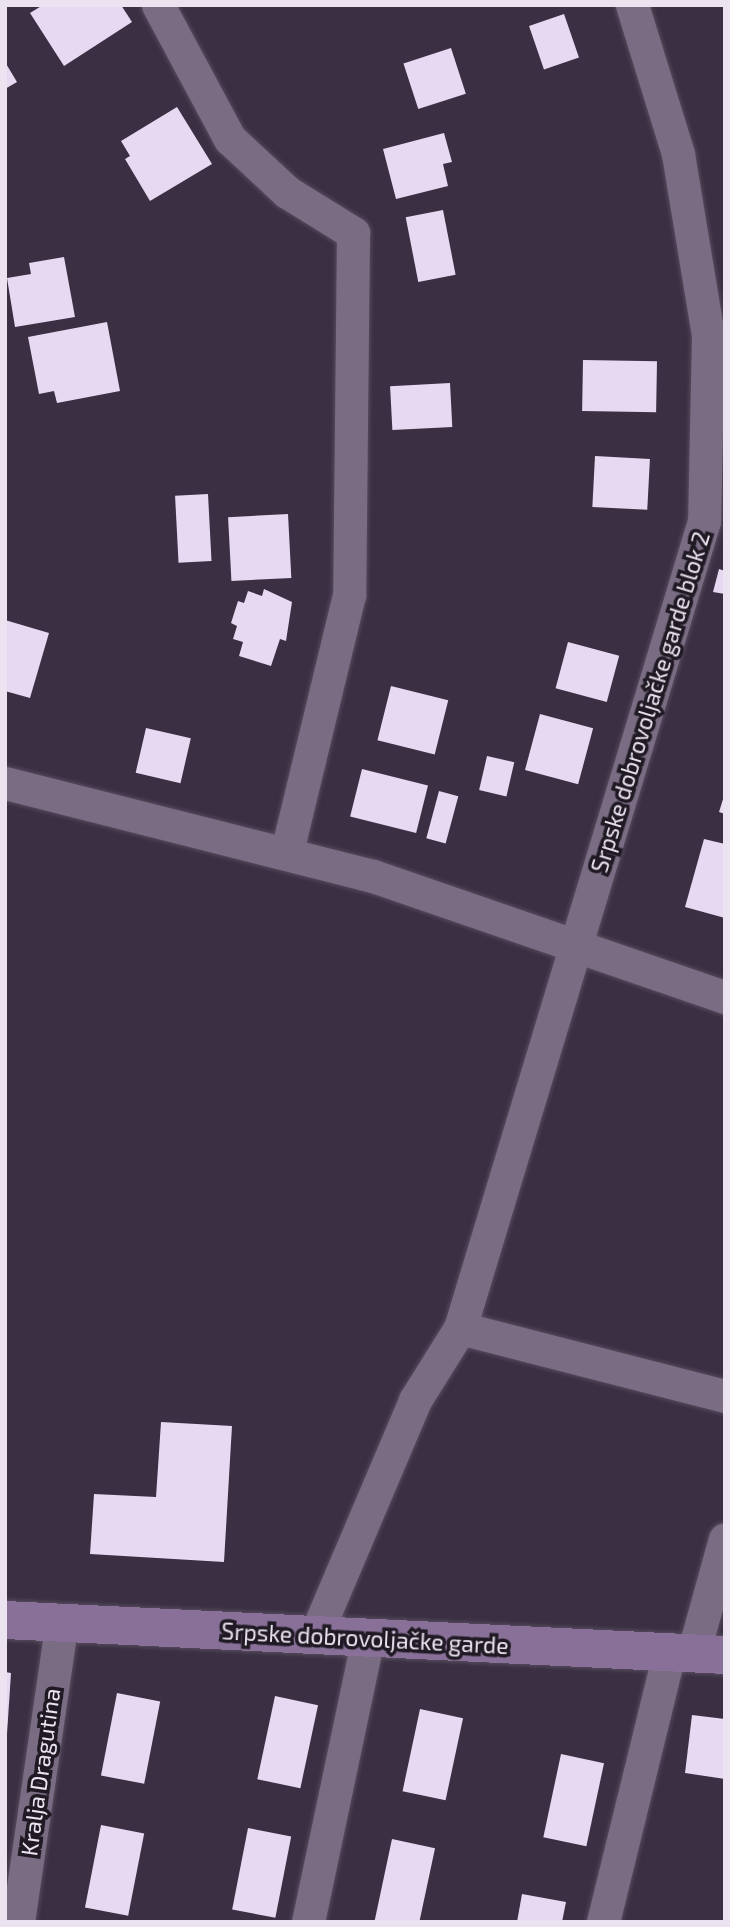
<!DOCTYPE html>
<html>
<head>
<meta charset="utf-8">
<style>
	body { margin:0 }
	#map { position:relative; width:730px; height:1927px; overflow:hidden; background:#3b2f43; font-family:"Exo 2",sans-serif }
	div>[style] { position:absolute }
	.building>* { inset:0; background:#e8d9f2; transform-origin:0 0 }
	.roads { filter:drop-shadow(0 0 2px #564c5d) drop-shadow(0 0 2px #564c5d) }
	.street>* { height:33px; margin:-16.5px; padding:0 16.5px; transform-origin:16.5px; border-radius:16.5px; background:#7a6c83 }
	.secondary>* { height:38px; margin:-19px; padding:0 19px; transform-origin:19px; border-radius:19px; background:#897099 }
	span { translate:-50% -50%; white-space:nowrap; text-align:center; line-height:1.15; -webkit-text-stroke:7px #1f1a23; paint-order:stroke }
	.street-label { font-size:23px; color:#ebe3f0 }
	.frame { position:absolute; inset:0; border:7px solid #ebe3f0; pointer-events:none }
</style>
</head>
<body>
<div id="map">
	<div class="building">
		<i style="clip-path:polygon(43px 5px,121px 5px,132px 22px,64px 66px,30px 13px)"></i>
		<i style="left:564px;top:14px;width:46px;height:37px;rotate:71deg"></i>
		<i style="left:451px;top:48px;width:48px;height:50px;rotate:72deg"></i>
		<i style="clip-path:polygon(5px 62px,17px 82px,5px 89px)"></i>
		<i style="clip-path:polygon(177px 107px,212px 164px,150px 201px,125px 159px,130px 156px,121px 141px)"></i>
		<i style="clip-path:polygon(444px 133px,452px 162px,443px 164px,448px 186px,396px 199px,383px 149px)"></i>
		<i style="left:443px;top:210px;width:66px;height:38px;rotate:79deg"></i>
		<i style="clip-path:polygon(64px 257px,75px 317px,15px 327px,7px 278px,31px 274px,29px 263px)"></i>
		<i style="clip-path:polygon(107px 322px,120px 391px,57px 403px,54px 391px,39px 394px,28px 337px)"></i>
		<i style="left:583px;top:360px;width:74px;height:51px;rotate:1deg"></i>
		<i style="left:450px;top:383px;width:44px;height:60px;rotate:87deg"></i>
		<i style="left:595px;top:456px;width:55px;height:51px;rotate:3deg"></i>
		<i style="left:208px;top:494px;width:67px;height:33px;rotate:87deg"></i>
		<i style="left:288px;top:514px;width:64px;height:60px;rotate:87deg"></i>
		<i style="clip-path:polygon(719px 569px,725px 571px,725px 594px,713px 592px)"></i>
		<i style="clip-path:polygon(264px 589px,292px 602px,286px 641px,280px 639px,271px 666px,239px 656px,243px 642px,233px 639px,237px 626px,231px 623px,238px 601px,244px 603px,248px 591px,262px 596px)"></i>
		<i style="clip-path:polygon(5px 620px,49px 633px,30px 698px,5px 691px)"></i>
		<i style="left:568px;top:642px;width:53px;height:48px;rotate:15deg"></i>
		<i style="left:391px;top:686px;width:59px;height:56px;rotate:14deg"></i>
		<i style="left:540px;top:714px;width:55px;height:58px;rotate:15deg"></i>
		<i style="left:146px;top:728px;width:46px;height:46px;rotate:13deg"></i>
		<i style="left:487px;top:756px;width:28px;height:35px;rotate:13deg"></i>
		<i style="left:362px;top:769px;width:68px;height:49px;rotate:14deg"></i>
		<i style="left:439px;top:791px;width:20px;height:49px;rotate:15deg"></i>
		<i style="clip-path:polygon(724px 796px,725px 796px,725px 814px,719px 812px)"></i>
		<i style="clip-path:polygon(704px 839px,725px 844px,725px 918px,685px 907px)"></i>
		<i style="clip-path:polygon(161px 1422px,232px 1426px,224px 1562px,90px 1554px,94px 1494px,156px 1497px)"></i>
		<i style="clip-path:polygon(5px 1672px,11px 1673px,7px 1734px,5px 1734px)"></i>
		<i style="left:117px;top:1693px;width:44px;height:84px;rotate:11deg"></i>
		<i style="left:275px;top:1696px;width:44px;height:85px;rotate:12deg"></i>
		<i style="left:420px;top:1709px;width:44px;height:84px;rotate:12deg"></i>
		<i style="clip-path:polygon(692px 1715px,725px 1719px,725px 1779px,685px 1773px)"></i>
		<i style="left:561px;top:1754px;width:44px;height:85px;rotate:12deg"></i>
		<i style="left:101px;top:1825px;width:44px;height:84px;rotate:11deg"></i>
		<i style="left:248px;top:1828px;width:44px;height:83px;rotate:11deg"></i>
		<i style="left:392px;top:1839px;width:44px;height:84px;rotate:12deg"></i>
		<i style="clip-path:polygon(522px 1894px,566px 1902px,562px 1922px,517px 1922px)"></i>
	</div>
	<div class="roads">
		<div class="street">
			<i style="left:158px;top:5px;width:152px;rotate:61.8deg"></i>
			<i style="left:230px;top:139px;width:78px;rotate:42.9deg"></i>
			<i style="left:287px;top:192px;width:78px;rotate:31.8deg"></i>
			<i style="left:353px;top:233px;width:362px;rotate:90.6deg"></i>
			<i style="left:349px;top:595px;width:264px;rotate:103.6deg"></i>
			<i style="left:632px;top:5px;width:156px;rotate:72.8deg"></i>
			<i style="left:678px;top:154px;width:183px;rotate:80.6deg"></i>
			<i style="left:708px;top:335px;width:186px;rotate:91.2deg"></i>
			<i style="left:704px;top:521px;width:843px;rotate:106.82deg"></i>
			<i style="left:460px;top:1328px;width:274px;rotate:14.4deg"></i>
			<i style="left:5px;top:783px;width:380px;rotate:14.2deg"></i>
			<i style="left:373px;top:876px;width:372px;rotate:19deg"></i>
			<i style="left:315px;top:1636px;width:256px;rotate:-67deg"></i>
			<i style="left:415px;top:1400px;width:85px;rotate:-58deg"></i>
			<i style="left:693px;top:1654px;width:119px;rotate:-74.5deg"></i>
			<i style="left:18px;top:1922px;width:303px;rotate:-81.7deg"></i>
			<i style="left:308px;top:1922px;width:290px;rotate:-78.1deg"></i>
			<i style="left:603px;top:1922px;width:277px;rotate:-76.2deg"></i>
		</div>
		<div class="secondary">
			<i style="left:5px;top:1620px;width:721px;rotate:2.78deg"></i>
		</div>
	</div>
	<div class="street-label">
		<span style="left:650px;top:702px;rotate:-73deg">Srpske dobrovoljačke garde blok 2</span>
		<span style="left:365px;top:1638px;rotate:3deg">Srpske dobrovoljačke garde</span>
		<span style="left:40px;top:1772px;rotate:-82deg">Kralja Dragutina</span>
	</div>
	<div class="frame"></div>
</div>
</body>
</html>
